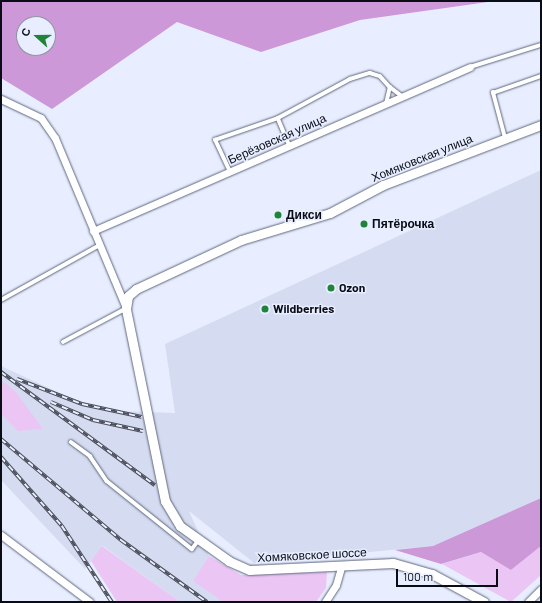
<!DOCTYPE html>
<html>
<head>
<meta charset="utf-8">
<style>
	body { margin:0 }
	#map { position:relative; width:542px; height:603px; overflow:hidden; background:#e8eeff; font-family:Barlow,sans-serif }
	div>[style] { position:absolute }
	.built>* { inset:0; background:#d5dcf1 }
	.green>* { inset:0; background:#ebc5f4 }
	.forest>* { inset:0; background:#cc98d8 }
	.roads { filter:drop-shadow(0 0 1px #5e667d) drop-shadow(0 0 1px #5e667d) }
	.service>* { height:3.5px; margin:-1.75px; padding:0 1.75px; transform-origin:1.75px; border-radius:1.75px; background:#fff }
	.minor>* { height:7px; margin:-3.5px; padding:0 3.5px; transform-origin:3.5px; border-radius:3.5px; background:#fff }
	.tertiary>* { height:9px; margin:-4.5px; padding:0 4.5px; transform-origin:4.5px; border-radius:4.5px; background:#fff }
	.rail>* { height:3.5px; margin-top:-1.75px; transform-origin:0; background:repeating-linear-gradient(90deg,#e8eeff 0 6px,#4b4e5a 0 12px); box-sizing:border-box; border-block:1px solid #4b4e5a }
	.dots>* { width:11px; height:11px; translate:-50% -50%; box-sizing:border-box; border:2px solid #e8eeff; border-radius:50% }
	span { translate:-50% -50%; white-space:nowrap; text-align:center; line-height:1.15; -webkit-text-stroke:3px #e8eeff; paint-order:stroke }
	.street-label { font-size:12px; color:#090c15 }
	.poi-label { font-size:12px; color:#090c15; font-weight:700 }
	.left { translate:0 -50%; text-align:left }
	.frame { position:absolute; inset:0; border:2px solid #090c15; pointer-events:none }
	.north { position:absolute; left:16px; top:16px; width:40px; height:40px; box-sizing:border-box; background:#e8eeff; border:1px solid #8f94a1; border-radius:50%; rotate:291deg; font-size:11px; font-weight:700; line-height:16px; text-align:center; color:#090c15 }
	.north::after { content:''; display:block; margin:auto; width:14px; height:18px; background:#1e8439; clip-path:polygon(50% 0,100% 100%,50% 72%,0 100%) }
	.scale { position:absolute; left:396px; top:569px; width:102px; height:18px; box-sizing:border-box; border:2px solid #090c15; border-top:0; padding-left:5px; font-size:12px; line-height:14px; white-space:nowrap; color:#090c15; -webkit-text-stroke:3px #e8eeff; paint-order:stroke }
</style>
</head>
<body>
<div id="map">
	<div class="built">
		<i style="clip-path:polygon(541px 170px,541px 498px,433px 546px,254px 563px,189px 511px,209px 556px,194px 581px,223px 602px,180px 602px,103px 546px,85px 569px,1px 480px,1px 366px,77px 401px,118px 411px,175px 413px,165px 344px)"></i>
	</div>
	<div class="green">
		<i style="clip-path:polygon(1px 380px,16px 392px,43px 429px,18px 431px,1px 414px)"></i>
		<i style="clip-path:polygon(102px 546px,176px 599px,180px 602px,117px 602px,91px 561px)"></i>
		<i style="clip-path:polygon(541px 546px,541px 575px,511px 602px,442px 564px,481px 552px,511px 570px)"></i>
		<i style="clip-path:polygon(209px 556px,241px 575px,327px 572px,326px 588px,316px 602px,223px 602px,193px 581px)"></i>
	</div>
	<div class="forest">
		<i style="clip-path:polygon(evenodd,1px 1px,495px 1px,360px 20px,261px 52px,177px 22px,52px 109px,1px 78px,1px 1px,24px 24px,48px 24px,48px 48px,24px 48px,24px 24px)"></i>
		<i style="clip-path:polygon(541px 498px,541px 546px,511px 570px,481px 552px,441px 564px,395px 550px,433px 546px)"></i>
	</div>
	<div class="roads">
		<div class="service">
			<i style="left:470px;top:67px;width:74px;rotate:-17.2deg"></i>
			<i style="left:386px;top:104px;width:17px;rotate:-77deg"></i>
			<i style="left:390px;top:87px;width:15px;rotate:37deg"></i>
			<i style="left:278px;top:118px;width:30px;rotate:67deg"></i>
			<i style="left:505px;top:138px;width:47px;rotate:-104.9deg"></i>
			<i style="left:493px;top:93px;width:51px;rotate:-19.5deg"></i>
			<i style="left:230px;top:172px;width:35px;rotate:-115deg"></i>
			<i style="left:215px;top:140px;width:67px;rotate:-19.2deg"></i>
			<i style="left:278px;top:118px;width:82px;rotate:-28.4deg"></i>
			<i style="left:350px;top:79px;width:21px;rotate:-17deg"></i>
			<i style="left:370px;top:73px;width:10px;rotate:17deg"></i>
			<i style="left:380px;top:76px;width:15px;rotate:48deg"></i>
			<i style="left:1px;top:300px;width:111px;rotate:-29.1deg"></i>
			<i style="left:63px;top:342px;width:70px;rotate:-28deg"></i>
			<i style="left:71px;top:442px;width:24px;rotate:36deg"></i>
			<i style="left:90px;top:456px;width:30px;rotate:56deg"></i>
			<i style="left:107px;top:481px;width:109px;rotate:38.7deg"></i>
			<i style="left:192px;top:549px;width:10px;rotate:-53deg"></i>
		</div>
		<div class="minor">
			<i style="left:1px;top:99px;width:44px;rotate:25.4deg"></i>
			<i style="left:41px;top:118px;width:24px;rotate:55deg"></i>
			<i style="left:55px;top:138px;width:184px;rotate:67.3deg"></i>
			<i style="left:93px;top:231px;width:411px;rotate:-23.5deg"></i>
			<i style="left:1px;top:535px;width:111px;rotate:37deg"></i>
			<i style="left:325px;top:602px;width:20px;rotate:-57deg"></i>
			<i style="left:336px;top:585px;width:19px;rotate:-74deg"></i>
			<i style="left:528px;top:602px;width:18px;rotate:-45deg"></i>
		</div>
		<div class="tertiary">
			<i style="left:484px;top:602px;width:59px;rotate:-151.7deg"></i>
			<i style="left:432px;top:574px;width:41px;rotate:-164.2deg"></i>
			<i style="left:393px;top:563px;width:144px;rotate:177.2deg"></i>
			<i style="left:249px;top:570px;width:22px;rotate:-156deg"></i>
			<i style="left:229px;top:561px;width:60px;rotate:-144.5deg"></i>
			<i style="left:180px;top:526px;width:29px;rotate:-121deg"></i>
			<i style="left:165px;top:501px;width:196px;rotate:-101.5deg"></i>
			<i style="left:126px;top:309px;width:13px;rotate:-81deg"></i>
			<i style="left:128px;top:296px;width:11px;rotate:-41deg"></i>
			<i style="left:136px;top:289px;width:116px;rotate:-25deg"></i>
			<i style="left:241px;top:240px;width:93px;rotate:-16.9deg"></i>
			<i style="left:330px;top:213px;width:60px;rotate:-27.8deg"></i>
			<i style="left:383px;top:185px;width:169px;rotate:-20.8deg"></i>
		</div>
	</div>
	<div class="rail">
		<i style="left:1px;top:372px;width:191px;rotate:36.3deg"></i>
		<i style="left:17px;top:379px;width:70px;rotate:21deg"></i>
		<i style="left:82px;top:404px;width:61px;rotate:12.2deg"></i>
		<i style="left:51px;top:402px;width:46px;rotate:23.2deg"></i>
		<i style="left:93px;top:420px;width:51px;rotate:12.4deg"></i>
		<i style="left:1px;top:439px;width:157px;rotate:40.1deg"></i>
		<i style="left:121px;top:540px;width:106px;rotate:35.8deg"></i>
		<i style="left:1px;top:457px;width:92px;rotate:48.5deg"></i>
		<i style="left:62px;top:526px;width:91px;rotate:56.7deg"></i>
	</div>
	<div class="dots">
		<i style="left:278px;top:215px;background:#1e8439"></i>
		<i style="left:364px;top:224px;background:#1e8439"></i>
		<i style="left:331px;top:288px;background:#1e8439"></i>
		<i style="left:265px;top:309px;background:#1e8439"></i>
	</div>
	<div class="street-label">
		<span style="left:277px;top:139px;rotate:-24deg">Берёзовская улица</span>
		<span style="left:422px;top:158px;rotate:-22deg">Хомяковская улица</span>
		<span style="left:312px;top:555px;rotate:-3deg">Хомяковское шоссе</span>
	</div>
	<div class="poi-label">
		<span class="left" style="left:286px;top:215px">Дикси</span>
		<span class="left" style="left:372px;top:224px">Пятёрочка</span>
		<span class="left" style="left:339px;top:288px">Ozon</span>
		<span class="left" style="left:273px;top:309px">Wildberries</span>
	</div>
	<div class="frame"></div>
	<div class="north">С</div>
	<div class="scale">100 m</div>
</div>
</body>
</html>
